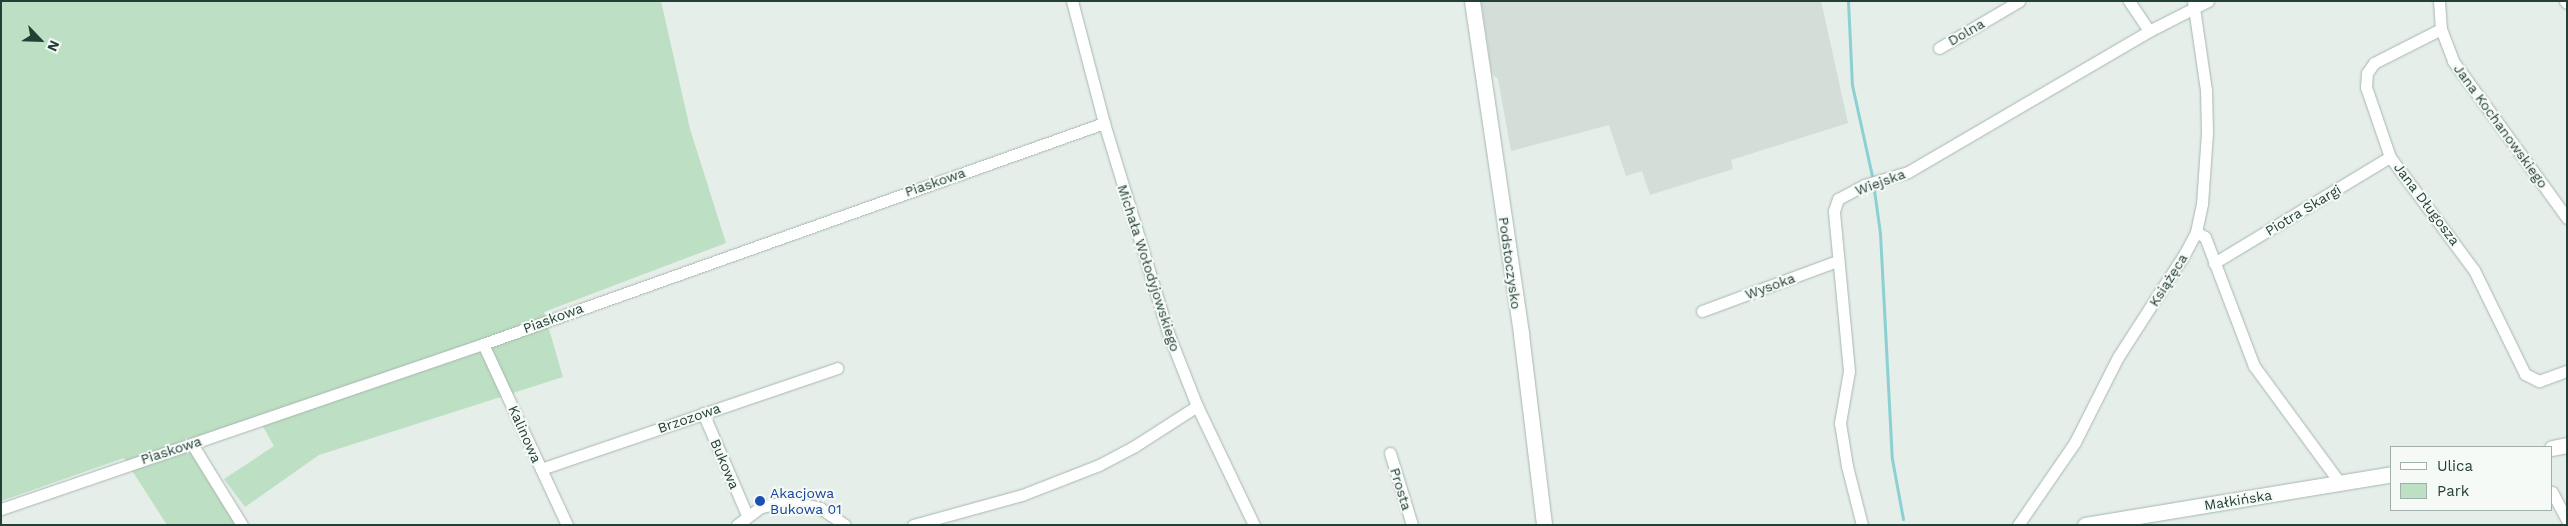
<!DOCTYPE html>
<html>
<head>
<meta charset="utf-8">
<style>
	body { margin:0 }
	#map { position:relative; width:2568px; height:526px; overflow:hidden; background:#e5eee9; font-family:"Work Sans",sans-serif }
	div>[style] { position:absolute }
	.built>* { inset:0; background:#d3ded8 }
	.green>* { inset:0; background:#bddfc3 }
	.stream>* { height:3px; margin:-1.5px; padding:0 1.5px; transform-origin:1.5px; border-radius:1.5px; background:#8cd0d3 }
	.roads { filter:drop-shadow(0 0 1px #a7b6b0) drop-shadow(0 0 1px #a7b6b0) }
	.street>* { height:11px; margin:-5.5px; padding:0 5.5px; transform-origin:5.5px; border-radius:5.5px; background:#fff }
	.secondary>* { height:15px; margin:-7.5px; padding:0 7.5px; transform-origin:7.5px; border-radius:7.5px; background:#fff }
	.dots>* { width:14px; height:14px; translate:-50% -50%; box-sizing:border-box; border:2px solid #f5faf7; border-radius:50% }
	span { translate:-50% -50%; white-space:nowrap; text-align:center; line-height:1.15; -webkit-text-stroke:4px #f5faf7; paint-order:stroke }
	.street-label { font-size:14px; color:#234036 }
	.transit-label { font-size:14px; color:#164399 }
	.left { translate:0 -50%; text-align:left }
	.frame { position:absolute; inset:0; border:2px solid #234036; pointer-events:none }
	.legend { position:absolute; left:2390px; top:446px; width:162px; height:65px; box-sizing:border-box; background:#f5faf7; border:1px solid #a1b0aa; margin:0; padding:6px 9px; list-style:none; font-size:15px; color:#234036 }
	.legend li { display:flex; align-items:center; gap:10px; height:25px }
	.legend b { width:25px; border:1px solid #a1b0aa }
	.north { position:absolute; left:15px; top:15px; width:50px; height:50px; -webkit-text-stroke:4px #f5faf7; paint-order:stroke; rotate:114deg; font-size:14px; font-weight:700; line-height:20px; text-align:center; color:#234036 }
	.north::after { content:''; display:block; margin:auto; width:18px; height:22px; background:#234036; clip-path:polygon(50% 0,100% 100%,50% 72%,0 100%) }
</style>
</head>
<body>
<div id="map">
	<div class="built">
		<i style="clip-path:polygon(1481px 1px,1821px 1px,1848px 123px,1731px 160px,1733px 169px,1650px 195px,1642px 171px,1626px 176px,1609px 125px,1511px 151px,1498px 79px,1492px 74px)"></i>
	</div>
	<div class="green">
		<i style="clip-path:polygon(1px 1px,661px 1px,690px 129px,726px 243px,544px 312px,563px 377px,319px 455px,245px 507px,224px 479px,274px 446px,261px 423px,188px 446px,236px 525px,167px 525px,124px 458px,1px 501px)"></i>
	</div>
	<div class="stream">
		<i style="left:1848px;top:1px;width:84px;rotate:87.3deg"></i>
		<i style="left:1852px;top:85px;width:93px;rotate:77.6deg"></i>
		<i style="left:1874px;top:190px;width:43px;rotate:82.1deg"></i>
		<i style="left:1880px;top:233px;width:226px;rotate:87deg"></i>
		<i style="left:1892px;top:459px;width:61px;rotate:79.6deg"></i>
	</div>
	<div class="roads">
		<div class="street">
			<i style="left:1072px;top:1px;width:126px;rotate:75.3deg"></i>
			<i style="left:1104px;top:123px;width:222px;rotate:73deg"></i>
			<i style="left:1169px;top:335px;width:76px;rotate:68.5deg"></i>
			<i style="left:1197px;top:406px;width:132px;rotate:64.4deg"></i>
			<i style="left:2129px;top:1px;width:36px;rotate:56deg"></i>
			<i style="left:2439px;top:1px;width:28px;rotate:86deg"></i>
			<i style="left:2441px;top:29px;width:34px;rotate:69deg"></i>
			<i style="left:2453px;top:61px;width:194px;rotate:54deg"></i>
			<i style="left:2565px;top:1px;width:3px;rotate:45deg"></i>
			<i style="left:2441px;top:29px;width:75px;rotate:153.1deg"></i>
			<i style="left:2374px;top:63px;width:12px;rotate:125deg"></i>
			<i style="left:2367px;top:73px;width:14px;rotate:94deg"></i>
			<i style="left:2366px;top:87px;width:74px;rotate:71.1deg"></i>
			<i style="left:2390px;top:157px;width:141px;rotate:53.4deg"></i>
			<i style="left:2474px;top:270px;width:116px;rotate:63.9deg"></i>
			<i style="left:2525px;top:374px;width:16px;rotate:27deg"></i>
			<i style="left:2539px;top:381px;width:30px;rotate:-20deg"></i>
			<i style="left:1939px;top:48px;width:93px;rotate:-30.4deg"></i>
			<i style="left:2196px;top:232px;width:10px;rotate:29deg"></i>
			<i style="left:2205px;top:237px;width:138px;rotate:69.2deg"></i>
			<i style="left:2254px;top:366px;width:145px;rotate:53.7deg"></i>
			<i style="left:2214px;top:263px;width:205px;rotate:-31.1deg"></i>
			<i style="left:1702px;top:311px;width:144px;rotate:-20.3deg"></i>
			<i style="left:483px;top:344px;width:200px;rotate:65.1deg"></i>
			<i style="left:703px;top:413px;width:111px;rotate:66.7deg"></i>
			<i style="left:192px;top:444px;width:95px;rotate:58.3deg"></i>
			<i style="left:1390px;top:453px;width:75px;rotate:73deg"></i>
			<i style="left:541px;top:469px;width:313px;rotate:-18.8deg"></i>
			<i style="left:2552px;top:492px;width:32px;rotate:62deg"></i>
			<i style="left:1px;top:509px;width:509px;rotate:-18.9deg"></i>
			<i style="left:483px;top:344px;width:659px;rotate:-19.59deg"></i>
			<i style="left:737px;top:525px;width:30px;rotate:-37deg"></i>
			<i style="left:761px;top:507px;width:30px;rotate:-12deg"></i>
			<i style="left:790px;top:501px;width:31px;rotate:13deg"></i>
			<i style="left:820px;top:508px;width:30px;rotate:34deg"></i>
			<i style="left:913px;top:525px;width:113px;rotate:-15.4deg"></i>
			<i style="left:1022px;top:495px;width:83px;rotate:-21.3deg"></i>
			<i style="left:1099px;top:465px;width:41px;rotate:-27.8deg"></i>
			<i style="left:1135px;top:446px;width:74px;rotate:-32.8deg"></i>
			<i style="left:1862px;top:525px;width:61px;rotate:-104.3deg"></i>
			<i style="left:1847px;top:466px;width:44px;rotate:-99.2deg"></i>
			<i style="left:1840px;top:423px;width:53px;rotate:-80.2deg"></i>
			<i style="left:1849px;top:371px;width:161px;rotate:-95.4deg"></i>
			<i style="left:1834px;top:211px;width:13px;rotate:-72deg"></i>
			<i style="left:1838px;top:199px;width:30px;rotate:-28deg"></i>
			<i style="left:1864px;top:185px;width:46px;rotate:-16.5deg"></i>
			<i style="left:1908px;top:172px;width:279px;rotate:-30.3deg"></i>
			<i style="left:2149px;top:31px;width:66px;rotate:-27deg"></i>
			<i style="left:2018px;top:525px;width:101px;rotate:-55.5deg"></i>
			<i style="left:2075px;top:442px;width:95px;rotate:-63.2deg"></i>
			<i style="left:2118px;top:357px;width:124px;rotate:-57.2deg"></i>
			<i style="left:2185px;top:253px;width:24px;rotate:-62deg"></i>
			<i style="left:2196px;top:232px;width:29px;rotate:-78deg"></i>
			<i style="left:2202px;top:204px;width:71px;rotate:-86deg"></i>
			<i style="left:2207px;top:133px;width:43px;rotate:-91.3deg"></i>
			<i style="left:2206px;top:90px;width:90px;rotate:-98.3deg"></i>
		</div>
		<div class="secondary">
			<i style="left:1472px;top:1px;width:337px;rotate:81.6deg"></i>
			<i style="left:1521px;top:334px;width:192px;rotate:83.1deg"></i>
			<i style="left:2552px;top:448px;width:15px;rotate:-11deg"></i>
			<i style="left:2085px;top:525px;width:311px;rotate:-9.4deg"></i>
		</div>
	</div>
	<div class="dots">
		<i style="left:760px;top:501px;background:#1a4fb4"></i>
	</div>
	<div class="street-label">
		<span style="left:1966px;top:32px;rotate:-30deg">Dolna</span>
		<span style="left:2501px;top:126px;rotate:54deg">Jana Kochanowskiego</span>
		<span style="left:935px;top:182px;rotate:-19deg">Piaskowa</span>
		<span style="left:1880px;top:182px;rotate:-20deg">Wiejska</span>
		<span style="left:2427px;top:204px;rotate:53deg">Jana Długosza</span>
		<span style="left:2303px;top:210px;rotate:-31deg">Piotra Skargi</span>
		<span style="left:1510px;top:263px;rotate:82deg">Podstoczysko</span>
		<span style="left:1149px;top:268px;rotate:72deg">Michała Wołodyjowskiego</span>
		<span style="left:2168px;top:280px;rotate:-58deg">Książęca</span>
		<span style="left:1770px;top:286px;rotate:-20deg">Wysoka</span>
		<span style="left:553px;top:318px;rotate:-20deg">Piaskowa</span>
		<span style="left:689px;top:418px;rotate:-19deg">Brzozowa</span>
		<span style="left:525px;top:434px;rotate:66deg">Kalinowa</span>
		<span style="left:171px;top:450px;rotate:-18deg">Piaskowa</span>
		<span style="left:725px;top:464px;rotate:67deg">Bukowa</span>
		<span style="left:1401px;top:489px;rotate:73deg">Prosta</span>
		<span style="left:2238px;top:500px;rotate:-9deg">Małkińska</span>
	</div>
	<div class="transit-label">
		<span class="left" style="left:770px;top:501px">Akacjowa<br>Bukowa 01</span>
	</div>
	<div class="frame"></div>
	<ul class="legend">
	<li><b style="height:6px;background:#fff"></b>Ulica</li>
	<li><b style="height:14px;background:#bddfc3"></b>Park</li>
	</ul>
	<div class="north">N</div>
</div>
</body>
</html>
